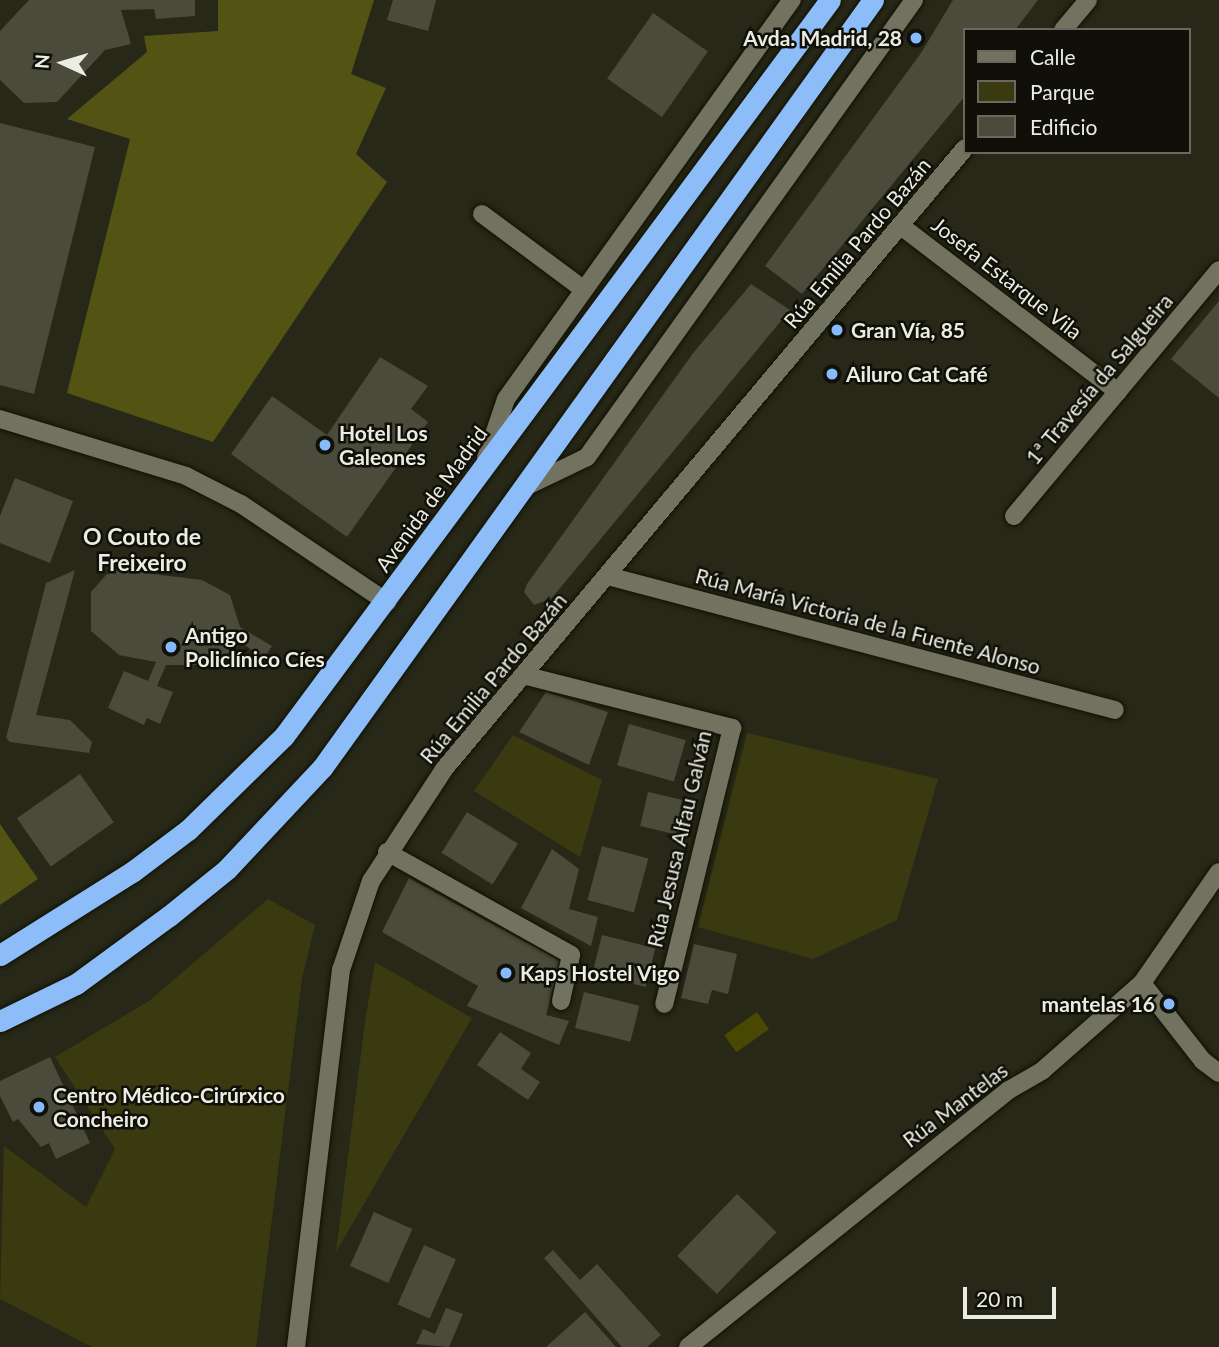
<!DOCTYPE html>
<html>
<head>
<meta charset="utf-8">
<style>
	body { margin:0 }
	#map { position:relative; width:1219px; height:1347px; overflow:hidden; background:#282818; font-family:Lato,sans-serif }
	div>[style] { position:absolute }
	.green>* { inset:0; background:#3a3a10 }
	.forest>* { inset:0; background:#535314 }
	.water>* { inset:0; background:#484803; transform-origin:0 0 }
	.building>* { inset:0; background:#4a4b3a; transform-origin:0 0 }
	.roads { filter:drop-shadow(0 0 2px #101103) drop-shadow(0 0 2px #101103) }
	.minor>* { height:18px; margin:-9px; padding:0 9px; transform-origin:9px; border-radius:9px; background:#717260 }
	.highway>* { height:21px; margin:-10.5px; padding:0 10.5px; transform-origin:10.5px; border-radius:10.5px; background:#8dbdf8 }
	.dots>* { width:19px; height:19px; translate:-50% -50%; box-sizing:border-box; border:4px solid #101009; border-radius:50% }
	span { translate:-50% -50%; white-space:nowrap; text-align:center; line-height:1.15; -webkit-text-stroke:5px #101009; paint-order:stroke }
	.poi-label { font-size:21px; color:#ebece2; font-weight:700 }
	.right { translate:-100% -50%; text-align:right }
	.left { translate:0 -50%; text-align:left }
	.street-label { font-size:21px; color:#ebece2 }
	.neighbourhood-label { font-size:23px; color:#ebece2; font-weight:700 }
	.legend { position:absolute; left:963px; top:28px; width:228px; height:126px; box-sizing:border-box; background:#101009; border:2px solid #686860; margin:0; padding:9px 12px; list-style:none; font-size:21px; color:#ebece2 }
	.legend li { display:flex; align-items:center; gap:14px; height:35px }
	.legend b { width:35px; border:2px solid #686860 }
	.north { position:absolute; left:28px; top:28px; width:70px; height:70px; -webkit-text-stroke:5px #101009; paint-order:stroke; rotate:274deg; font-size:19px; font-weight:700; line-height:28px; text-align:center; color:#ebece2 }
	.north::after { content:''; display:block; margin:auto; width:24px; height:32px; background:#ebece2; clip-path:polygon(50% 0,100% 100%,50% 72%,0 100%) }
	.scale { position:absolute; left:963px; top:1287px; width:93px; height:32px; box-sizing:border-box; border:4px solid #ebece2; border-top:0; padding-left:9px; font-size:21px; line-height:24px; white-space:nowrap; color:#ebece2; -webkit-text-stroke:5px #101009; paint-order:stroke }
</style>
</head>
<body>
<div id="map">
	<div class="green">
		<i style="clip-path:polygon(747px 733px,938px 779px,897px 920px,813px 959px,698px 927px)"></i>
		<i style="clip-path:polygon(513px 735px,602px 780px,580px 857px,474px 791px)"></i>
		<i style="clip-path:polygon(268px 899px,315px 925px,302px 978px,256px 1347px,92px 1347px,0 1299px,4px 1146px,86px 1207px,115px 1149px,55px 1057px,149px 1001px)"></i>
		<i style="clip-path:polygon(375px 962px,472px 1018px,336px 1252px,365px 1022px)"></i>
	</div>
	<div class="forest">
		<i style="clip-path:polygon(218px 0,374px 0,351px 74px,386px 88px,356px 154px,387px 182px,213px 442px,67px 393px,130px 139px,67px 119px,147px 52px,144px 36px,218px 31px)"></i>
		<i style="clip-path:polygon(0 824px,38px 879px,0 905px)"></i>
	</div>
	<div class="water">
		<i style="left:757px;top:1012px;width:21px;height:40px;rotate:55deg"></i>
	</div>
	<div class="building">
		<i style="clip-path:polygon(29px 0,195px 0,195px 16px,156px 19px,154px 9px,121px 10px,131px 44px,105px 50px,57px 102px,24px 103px,0 80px,0 31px)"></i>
		<i style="clip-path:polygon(393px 0,436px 0,428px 31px,387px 20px)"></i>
		<i style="clip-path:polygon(953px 0,1038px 0,1015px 30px,965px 30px,965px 96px,802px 294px,765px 266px,921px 53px)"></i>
		<i style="left:653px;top:13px;width:67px;height:80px;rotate:35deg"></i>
		<i style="clip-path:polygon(0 123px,95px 147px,34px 394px,0 385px)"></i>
		<i style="clip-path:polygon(751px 284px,790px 310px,551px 599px,534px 605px,524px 592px,527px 584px,694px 352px)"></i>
		<i style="clip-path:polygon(1219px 301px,1219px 398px,1171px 359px)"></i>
		<i style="clip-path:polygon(380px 357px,428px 386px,411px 409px,428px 422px,347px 537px,231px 454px,272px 396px,327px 435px)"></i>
		<i style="clip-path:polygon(15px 478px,73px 501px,50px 563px,0 543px,0 516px)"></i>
		<i style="clip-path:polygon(75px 570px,36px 715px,70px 720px,92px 742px,89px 753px,10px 742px,6px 738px,46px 583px)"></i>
		<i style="clip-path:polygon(120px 570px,202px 580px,230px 595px,240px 627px,272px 646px,264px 658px,237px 640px,221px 665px,166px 665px,157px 686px,173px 692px,160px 724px,147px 718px,144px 725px,108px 708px,124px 671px,148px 681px,156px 662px,119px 655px,91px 631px,91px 592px,107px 574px)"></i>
		<i style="clip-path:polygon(546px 692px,608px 712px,589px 765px,519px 732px)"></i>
		<i style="left:629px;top:724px;width:59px;height:43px;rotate:16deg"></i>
		<i style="left:80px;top:774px;width:59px;height:77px;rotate:55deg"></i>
		<i style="left:648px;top:792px;width:49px;height:35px;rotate:13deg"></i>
		<i style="left:467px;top:812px;width:60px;height:48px;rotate:32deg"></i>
		<i style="left:602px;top:846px;width:48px;height:56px;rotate:15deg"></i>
		<i style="clip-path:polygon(552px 849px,579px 869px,569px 909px,598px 917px,591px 946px,521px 908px)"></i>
		<i style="clip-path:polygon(409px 878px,560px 961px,546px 1015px,569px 1021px,559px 1045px,467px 1006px,478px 986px,382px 932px)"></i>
		<i style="left:602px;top:935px;width:55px;height:40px;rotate:14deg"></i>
		<i style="clip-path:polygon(694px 944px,737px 954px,728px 994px,712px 990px,708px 1004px,681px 998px)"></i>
		<i style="left:584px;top:992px;width:57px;height:37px;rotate:14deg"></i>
		<i style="clip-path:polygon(500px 1032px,531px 1053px,521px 1069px,540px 1082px,528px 1100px,477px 1065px)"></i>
		<i style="clip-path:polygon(50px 1057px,90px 1143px,56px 1159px,49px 1143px,41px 1147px,18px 1119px,13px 1122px,0 1096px,0 1081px)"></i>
		<i style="left:737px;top:1194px;width:55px;height:86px;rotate:44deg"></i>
		<i style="left:374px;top:1212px;width:42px;height:59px;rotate:24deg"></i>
		<i style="left:424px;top:1245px;width:35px;height:65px;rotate:24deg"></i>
		<i style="clip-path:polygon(553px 1250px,580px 1280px,597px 1264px,661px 1335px,647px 1347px,622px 1347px,544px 1258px)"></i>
		<i style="clip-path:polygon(446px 1308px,463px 1314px,449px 1347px,416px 1344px,423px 1329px,435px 1334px)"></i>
		<i style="clip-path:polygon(585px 1312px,616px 1347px,546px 1347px)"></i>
	</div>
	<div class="roads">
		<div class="minor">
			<i style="left:1063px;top:30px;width:39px;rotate:-50deg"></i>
			<i style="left:482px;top:214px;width:126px;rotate:36.6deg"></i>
			<i style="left:901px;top:226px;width:273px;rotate:37.4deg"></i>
			<i style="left:0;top:419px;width:195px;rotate:17deg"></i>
			<i style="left:186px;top:476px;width:62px;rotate:27deg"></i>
			<i style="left:241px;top:504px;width:176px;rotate:33.9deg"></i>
			<i style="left:486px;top:458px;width:62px;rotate:-71.3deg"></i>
			<i style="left:506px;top:399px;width:491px;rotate:-54.4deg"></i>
			<i style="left:523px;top:488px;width:71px;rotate:-25.8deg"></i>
			<i style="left:587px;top:457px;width:562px;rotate:-54.41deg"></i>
			<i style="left:1014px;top:516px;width:320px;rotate:-50.2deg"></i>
			<i style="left:608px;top:576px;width:524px;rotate:14.8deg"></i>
			<i style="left:523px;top:675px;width:216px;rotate:14.2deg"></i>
			<i style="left:732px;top:728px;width:284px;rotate:103.8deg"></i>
			<i style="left:387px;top:852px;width:211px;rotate:29.2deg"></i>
			<i style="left:571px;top:955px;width:47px;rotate:102.3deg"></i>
			<i style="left:1142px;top:983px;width:99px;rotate:52deg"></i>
			<i style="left:1203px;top:1061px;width:20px;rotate:37deg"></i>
			<i style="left:296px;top:1347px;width:380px;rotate:-83.2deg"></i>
			<i style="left:341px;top:970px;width:94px;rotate:-71.4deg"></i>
			<i style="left:371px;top:881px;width:135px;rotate:-56.8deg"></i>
			<i style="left:445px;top:768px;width:809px;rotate:-50.01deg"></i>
			<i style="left:688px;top:1347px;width:411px;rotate:-38.7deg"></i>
			<i style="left:1009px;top:1090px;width:39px;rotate:-30deg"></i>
			<i style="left:1043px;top:1070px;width:132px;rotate:-41.3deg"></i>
			<i style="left:1142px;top:983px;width:135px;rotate:-55.3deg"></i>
		</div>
		<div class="highway">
			<i style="left:0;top:955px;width:156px;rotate:-32.2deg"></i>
			<i style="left:132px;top:872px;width:70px;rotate:-36.9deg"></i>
			<i style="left:188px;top:830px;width:134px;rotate:-44.4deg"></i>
			<i style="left:284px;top:736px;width:916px;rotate:-53.43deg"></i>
			<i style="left:0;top:1021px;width:85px;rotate:-26deg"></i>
			<i style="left:76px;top:984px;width:115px;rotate:-36.2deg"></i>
			<i style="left:169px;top:916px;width:75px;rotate:-39deg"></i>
			<i style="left:227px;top:869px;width:139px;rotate:-46.8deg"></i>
			<i style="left:322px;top:768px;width:945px;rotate:-54.34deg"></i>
		</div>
	</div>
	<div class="dots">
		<i style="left:916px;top:38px;background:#86bbfb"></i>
		<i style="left:837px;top:330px;background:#86bbfb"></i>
		<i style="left:832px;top:374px;background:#86bbfb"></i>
		<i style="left:325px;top:445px;background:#86bbfb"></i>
		<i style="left:171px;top:647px;background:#86bbfb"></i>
		<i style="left:506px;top:973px;background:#86bbfb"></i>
		<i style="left:1169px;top:1004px;background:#86bbfb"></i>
		<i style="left:39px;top:1107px;background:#86bbfb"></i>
	</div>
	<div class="poi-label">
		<span class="right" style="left:902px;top:38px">Avda. Madrid, 28</span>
		<span class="left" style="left:851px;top:330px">Gran Vía, 85</span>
		<span class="left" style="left:846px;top:374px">Ailuro Cat Café</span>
		<span class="left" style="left:339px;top:445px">Hotel Los<br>Galeones</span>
		<span class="left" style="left:185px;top:647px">Antigo<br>Policlínico Cíes</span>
		<span class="left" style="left:520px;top:973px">Kaps Hostel Vigo</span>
		<span class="right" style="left:1155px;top:1004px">mantelas 16</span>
		<span class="left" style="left:53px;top:1107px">Centro Médico-Cirúrxico<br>Concheiro</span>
	</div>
	<div class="street-label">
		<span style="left:857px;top:243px;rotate:-50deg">Rúa Emilia Pardo Bazán</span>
		<span style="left:1007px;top:278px;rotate:38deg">Josefa Estarque Vila</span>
		<span style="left:1099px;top:379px;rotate:-50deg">1ª Travesía da Salgueira</span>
		<span style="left:431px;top:499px;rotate:-54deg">Avenida de Madrid</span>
		<span style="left:868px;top:621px;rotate:15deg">Rúa María Victoria de la Fuente Alonso</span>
		<span style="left:493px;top:678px;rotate:-50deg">Rúa Emilia Pardo Bazán</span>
		<span style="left:679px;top:839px;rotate:-77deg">Rúa Jesusa Alfau Galván</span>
		<span style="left:955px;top:1105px;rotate:-37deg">Rúa Mantelas</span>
	</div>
	<div class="neighbourhood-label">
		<span style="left:142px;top:549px">O Couto de<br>Freixeiro</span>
	</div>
	<ul class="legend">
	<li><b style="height:9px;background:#717260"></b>Calle</li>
	<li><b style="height:19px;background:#3a3a10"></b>Parque</li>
	<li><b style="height:19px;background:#4a4b3a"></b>Edificio</li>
	</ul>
	<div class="north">N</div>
	<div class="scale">20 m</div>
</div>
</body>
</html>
